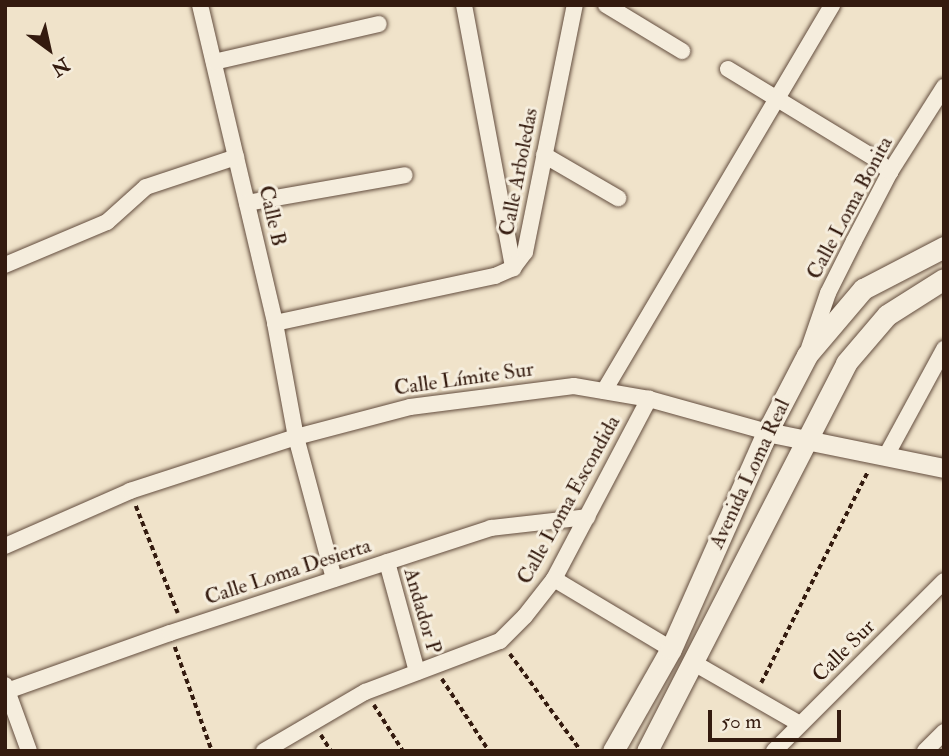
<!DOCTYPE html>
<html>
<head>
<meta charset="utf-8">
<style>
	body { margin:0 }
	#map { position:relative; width:949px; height:756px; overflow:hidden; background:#f0e3ca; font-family:"IM FELL Double Pica",serif }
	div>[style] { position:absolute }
	.path>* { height:3.5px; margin-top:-1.75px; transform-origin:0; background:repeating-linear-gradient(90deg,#341b0f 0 5px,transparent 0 8.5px) }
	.roads { filter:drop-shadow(0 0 2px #634d3e) drop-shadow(0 0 2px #634d3e) }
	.minor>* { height:16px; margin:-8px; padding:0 8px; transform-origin:8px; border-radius:8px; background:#f5eddd }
	.tertiary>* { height:19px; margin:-9.5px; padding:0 9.5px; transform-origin:9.5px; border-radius:9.5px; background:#f5eddd }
	.secondary>* { height:21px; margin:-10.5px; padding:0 10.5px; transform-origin:10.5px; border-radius:10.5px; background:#f5eddd }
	span { translate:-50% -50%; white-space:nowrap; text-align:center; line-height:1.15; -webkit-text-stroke:6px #f5eddd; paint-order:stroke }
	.street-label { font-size:21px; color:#341b0f }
	.frame { position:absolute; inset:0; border:7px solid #341b0f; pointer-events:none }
	.north { position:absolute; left:14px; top:14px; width:70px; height:70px; -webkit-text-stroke:5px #f5eddd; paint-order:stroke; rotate:147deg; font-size:19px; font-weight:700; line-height:28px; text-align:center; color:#341b0f }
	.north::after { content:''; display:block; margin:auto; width:24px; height:32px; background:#341b0f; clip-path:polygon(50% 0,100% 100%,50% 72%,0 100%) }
	.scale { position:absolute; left:708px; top:710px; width:133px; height:32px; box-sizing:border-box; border:4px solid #341b0f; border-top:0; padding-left:9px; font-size:21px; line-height:24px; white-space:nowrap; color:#341b0f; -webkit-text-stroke:5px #f5eddd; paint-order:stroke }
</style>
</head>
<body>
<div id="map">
	<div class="path">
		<i style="left:136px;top:506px;width:115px;rotate:68.6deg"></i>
		<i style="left:175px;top:647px;width:110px;rotate:70.4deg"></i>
		<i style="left:510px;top:654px;width:120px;rotate:53.8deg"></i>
		<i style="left:442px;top:679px;width:86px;rotate:56.9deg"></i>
		<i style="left:761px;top:683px;width:237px;rotate:-63.2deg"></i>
		<i style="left:374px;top:705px;width:54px;rotate:57.8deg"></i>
		<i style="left:321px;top:735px;width:19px;rotate:58deg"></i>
	</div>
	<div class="roads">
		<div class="minor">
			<i style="left:200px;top:5px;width:327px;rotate:76.7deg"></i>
			<i style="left:275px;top:323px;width:116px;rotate:79.6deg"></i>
			<i style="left:296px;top:437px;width:147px;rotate:75deg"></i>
			<i style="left:464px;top:5px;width:268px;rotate:79.4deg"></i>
			<i style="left:606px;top:5px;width:89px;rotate:31.2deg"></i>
			<i style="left:214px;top:62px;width:169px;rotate:-13deg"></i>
			<i style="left:728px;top:69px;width:170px;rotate:31.3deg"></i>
			<i style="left:873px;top:157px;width:23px;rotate:41deg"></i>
			<i style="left:544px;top:155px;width:86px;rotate:30.2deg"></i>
			<i style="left:247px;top:203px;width:160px;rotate:-10deg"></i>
			<i style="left:5px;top:265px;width:111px;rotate:-22.9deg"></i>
			<i style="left:107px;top:222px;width:52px;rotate:-41.9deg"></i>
			<i style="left:146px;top:187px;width:95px;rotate:-18.4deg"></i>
			<i style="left:275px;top:323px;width:225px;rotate:-12.1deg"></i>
			<i style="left:495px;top:276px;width:20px;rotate:-24deg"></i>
			<i style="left:513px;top:268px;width:20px;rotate:-53deg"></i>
			<i style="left:525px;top:252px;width:252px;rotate:-78.6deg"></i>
			<i style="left:809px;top:348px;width:58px;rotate:-70.9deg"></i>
			<i style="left:828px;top:293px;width:58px;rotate:-63.4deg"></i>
			<i style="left:854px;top:241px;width:78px;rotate:-62.4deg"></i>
			<i style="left:890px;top:172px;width:101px;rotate:-57.6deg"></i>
			<i style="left:604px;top:391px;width:448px;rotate:-59.4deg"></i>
			<i style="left:886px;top:456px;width:122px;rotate:-61.5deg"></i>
			<i style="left:5px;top:546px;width:137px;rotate:-23.7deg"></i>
			<i style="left:130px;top:491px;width:175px;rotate:-18deg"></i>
			<i style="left:296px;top:437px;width:118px;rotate:-14.7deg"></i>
			<i style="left:410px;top:407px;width:165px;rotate:-7.3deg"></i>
			<i style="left:574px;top:386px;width:76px;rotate:9.8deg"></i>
			<i style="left:649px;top:399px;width:123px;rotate:15.6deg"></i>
			<i style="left:387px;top:562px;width:114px;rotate:74.7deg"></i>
			<i style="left:554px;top:579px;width:136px;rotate:30.9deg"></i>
			<i style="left:694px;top:663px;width:122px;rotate:29.9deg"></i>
			<i style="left:5px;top:685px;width:70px;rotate:70deg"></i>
			<i style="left:7px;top:691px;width:173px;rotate:-19.6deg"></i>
			<i style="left:170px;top:633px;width:338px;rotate:-18.1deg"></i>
			<i style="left:491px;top:528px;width:97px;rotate:-6.5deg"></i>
			<i style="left:264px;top:751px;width:117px;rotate:-30.3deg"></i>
			<i style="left:365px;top:692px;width:144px;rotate:-20.7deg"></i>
			<i style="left:500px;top:641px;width:35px;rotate:-45deg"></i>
			<i style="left:525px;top:616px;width:47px;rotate:-51.9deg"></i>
			<i style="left:554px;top:579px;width:204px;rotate:-62.2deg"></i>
			<i style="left:774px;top:751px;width:240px;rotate:-45deg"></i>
			<i style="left:925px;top:751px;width:27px;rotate:-45deg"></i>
		</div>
		<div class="tertiary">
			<i style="left:767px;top:432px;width:181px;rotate:11.5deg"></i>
		</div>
		<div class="secondary">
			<i style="left:613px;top:751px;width:117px;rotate:-60.4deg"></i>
			<i style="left:671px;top:649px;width:237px;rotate:-66.1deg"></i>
			<i style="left:767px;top:432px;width:87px;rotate:-62.5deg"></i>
			<i style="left:807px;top:355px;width:87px;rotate:-49.7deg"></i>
			<i style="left:863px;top:289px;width:91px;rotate:-27.4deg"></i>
			<i style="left:647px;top:751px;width:436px;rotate:-62.8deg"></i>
			<i style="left:846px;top:363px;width:63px;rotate:-49.5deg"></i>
			<i style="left:887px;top:315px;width:67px;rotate:-32.3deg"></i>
		</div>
	</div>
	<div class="street-label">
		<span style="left:519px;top:172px;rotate:-79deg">Calle Arboledas</span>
		<span style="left:850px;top:208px;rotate:-62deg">Calle Loma Bonita</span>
		<span style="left:272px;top:216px;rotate:77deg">Calle B</span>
		<span style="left:464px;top:379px;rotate:-8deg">Calle Límite Sur</span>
		<span style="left:750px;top:474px;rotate:-65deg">Avenida Loma Real</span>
		<span style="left:569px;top:500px;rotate:-61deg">Calle Loma Escondida</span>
		<span style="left:288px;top:572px;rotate:-18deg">Calle Loma Desierta</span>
		<span style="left:422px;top:611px;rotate:74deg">Andador P</span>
		<span style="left:844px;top:651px;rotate:-45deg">Calle Sur</span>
	</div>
	<div class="frame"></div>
	<div class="north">N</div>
	<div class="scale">50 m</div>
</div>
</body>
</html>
